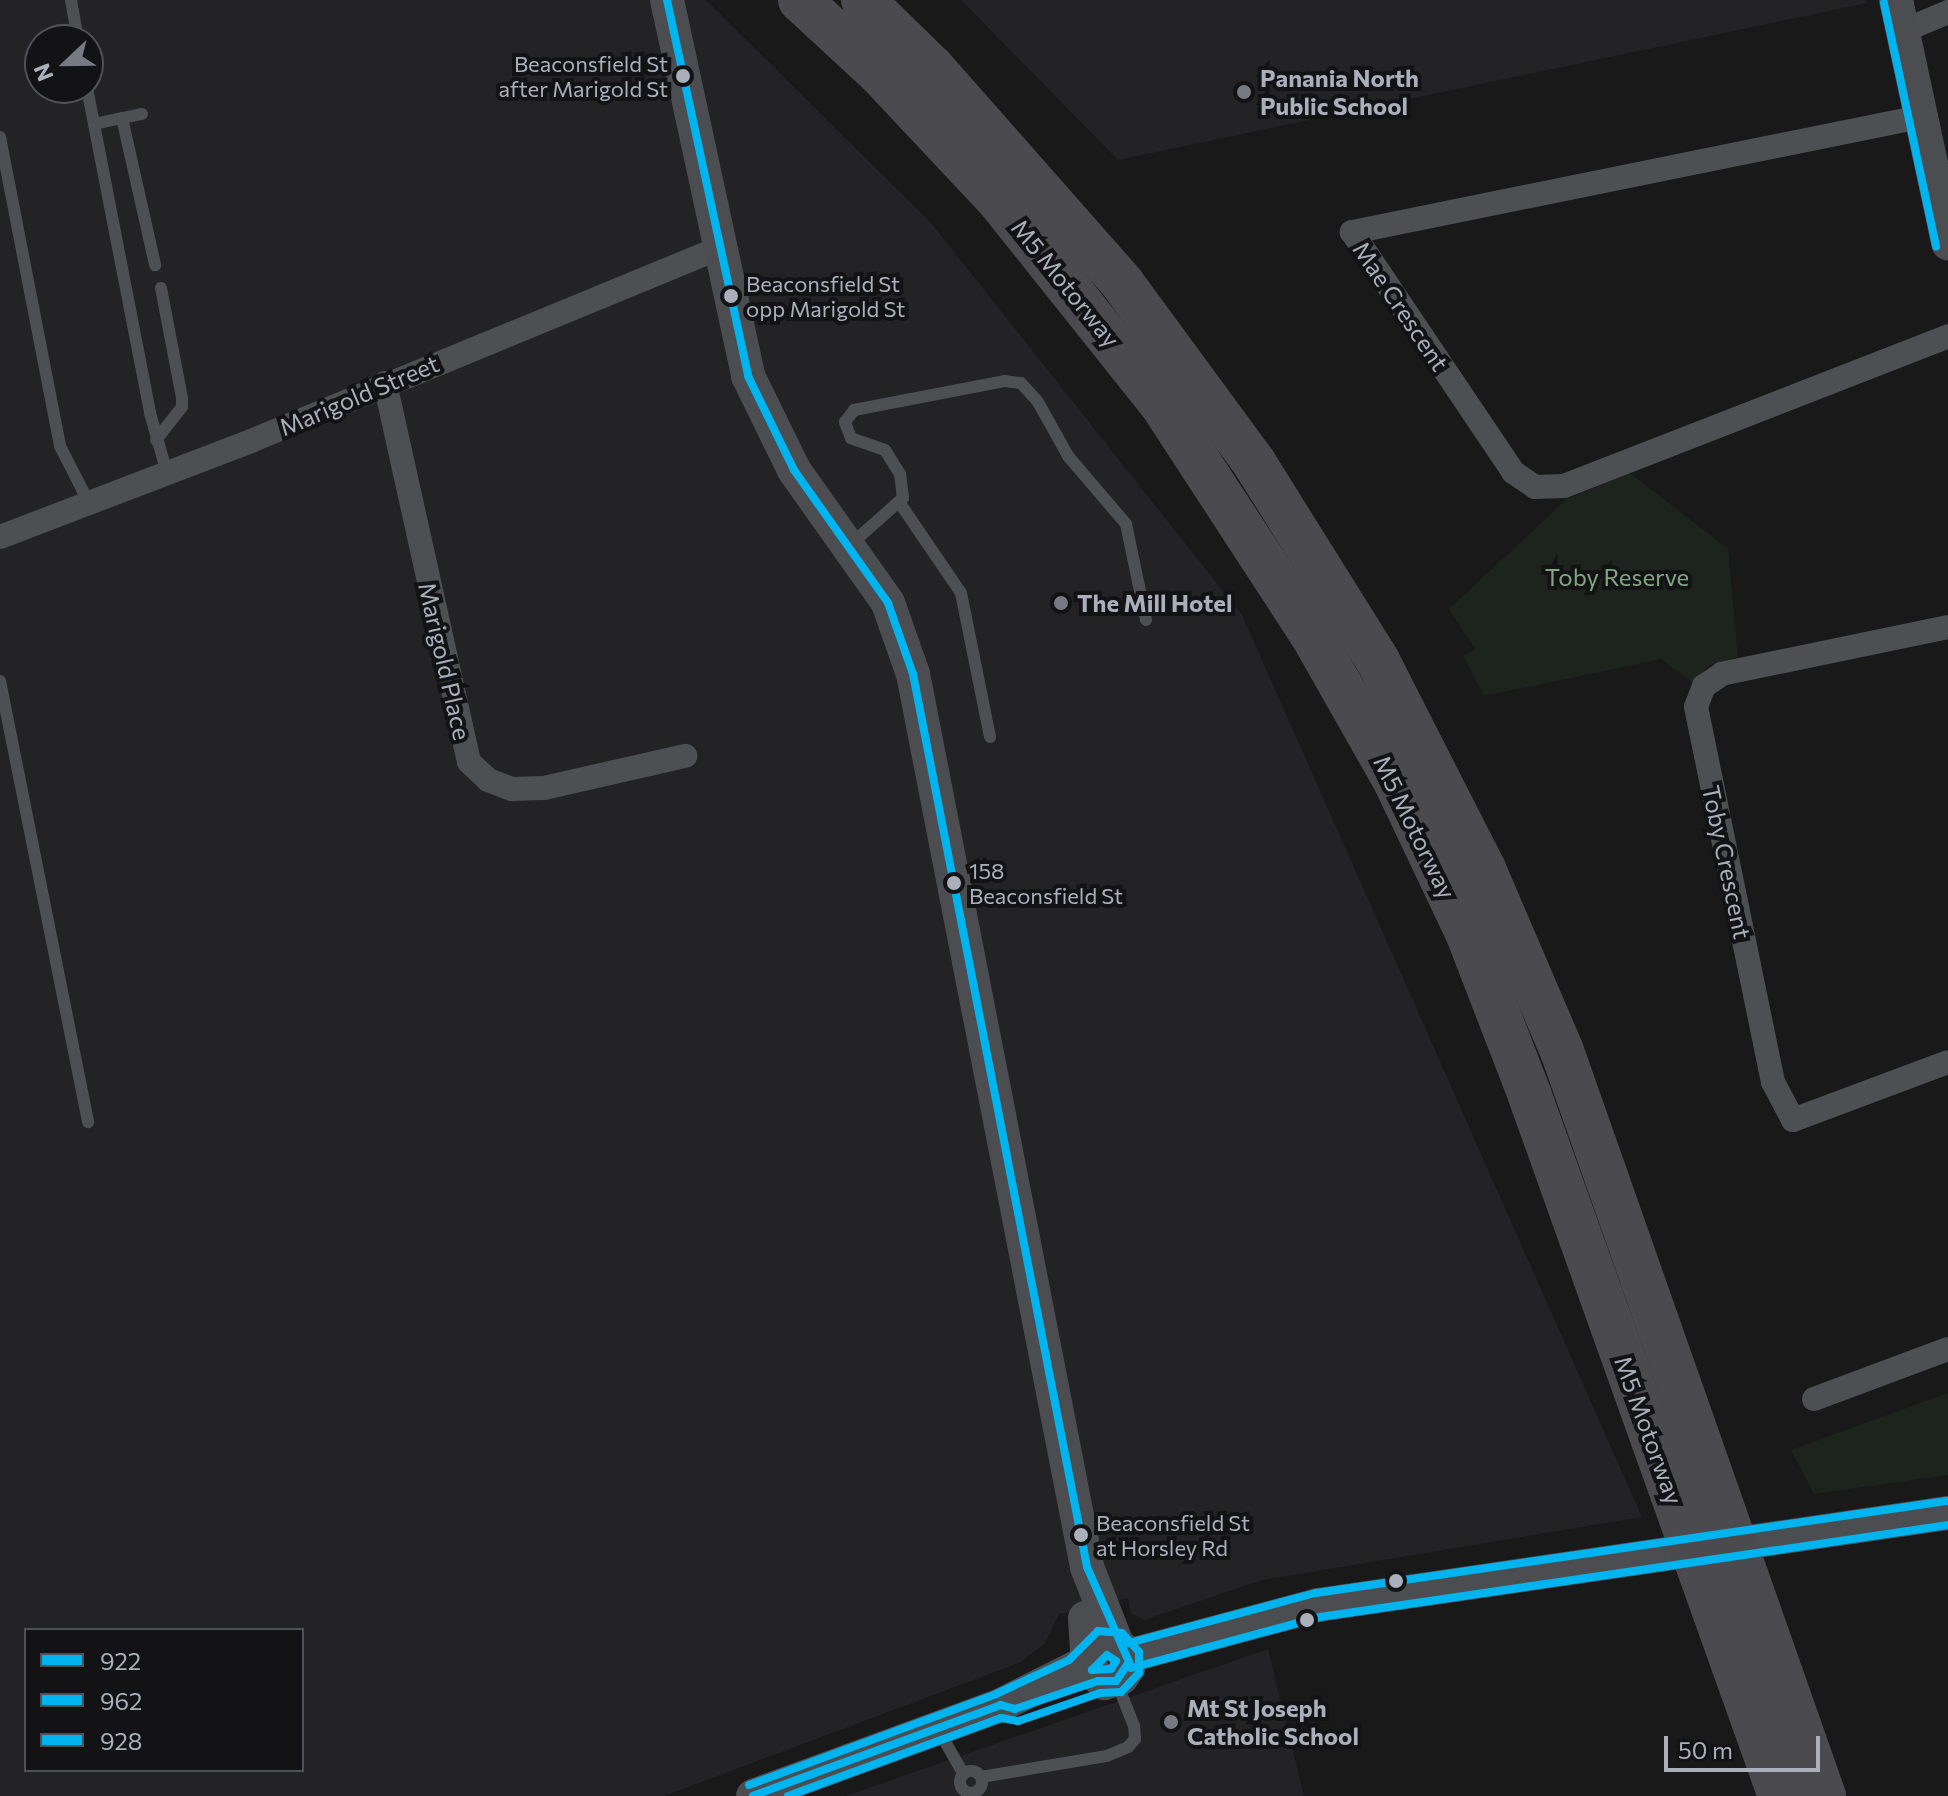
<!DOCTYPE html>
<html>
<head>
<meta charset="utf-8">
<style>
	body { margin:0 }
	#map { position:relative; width:1948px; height:1796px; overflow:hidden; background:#19191a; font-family:Commissioner,sans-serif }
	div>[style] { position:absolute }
	.built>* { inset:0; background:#232326 }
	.green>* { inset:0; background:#1d241e }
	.service>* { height:12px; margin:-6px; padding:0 6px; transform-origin:6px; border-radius:6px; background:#4d4f53 }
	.service>.ring { margin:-6px; padding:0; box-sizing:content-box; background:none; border:12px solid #4d4f53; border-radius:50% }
	.minor>* { height:24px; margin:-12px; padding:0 12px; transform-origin:12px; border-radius:12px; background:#4d4f53 }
	.secondary>* { height:34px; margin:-17px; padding:0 17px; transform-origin:17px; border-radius:17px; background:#4c4d51 }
	.motorway>* { height:44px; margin:-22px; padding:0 22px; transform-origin:22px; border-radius:22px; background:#4b4b4f }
	.bus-1>* { height:8px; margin:-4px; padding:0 4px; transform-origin:4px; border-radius:4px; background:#00b5ef }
	.bus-2>* { height:8px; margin:-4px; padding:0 4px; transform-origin:4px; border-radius:4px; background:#00b5ef }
	.bus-3>* { height:8px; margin:-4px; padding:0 4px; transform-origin:4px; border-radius:4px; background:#00b5ef }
	.dots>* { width:22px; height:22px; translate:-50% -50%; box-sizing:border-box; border:4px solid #131316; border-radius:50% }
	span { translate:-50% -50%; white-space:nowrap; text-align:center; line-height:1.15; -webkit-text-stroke:8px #131316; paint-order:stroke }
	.bus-label { font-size:22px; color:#aaafbb }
	.right { translate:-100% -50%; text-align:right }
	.left { translate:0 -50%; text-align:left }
	.poi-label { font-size:24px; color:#aaafbb; font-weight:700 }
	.street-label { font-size:24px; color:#aaafbb }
	.park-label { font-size:24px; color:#80a782 }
	.legend { position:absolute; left:24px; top:1628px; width:280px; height:144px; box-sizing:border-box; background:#131316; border:2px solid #4f5158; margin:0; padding:10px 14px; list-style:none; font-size:24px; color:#aaafbb }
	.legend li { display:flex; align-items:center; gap:16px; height:40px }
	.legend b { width:40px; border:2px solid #4f5158 }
	.north { position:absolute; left:24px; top:24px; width:80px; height:80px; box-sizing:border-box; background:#131316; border:2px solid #4f5158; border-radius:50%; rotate:248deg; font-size:22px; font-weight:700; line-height:32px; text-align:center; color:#aaafbb }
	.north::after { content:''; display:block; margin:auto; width:28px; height:36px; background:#777a83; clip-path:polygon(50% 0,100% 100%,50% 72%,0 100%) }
	.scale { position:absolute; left:1664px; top:1736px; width:156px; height:36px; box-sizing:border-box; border:4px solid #aaafbb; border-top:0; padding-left:10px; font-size:24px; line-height:28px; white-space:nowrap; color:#aaafbb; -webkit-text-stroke:6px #131316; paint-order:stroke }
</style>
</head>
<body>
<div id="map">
	<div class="built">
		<i style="clip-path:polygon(evenodd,0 0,706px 0,932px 224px,1242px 615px,1642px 1517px,1262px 1580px,1144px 1620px,1131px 1613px,1128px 1598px,1059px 1614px,1045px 1643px,1021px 1662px,664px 1796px,0 1796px,0 0,40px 40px,88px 40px,88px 88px,40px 88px,40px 40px,0 0,26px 1630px,302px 1630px,302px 1770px,26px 1770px,26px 1630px)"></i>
		<i style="clip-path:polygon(961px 0,1866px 0,1867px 3px,1118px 160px)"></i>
		<i style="clip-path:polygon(1268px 1649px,1304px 1796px,846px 1796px)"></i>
	</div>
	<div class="green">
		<i style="clip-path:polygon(1630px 473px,1728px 549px,1738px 657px,1710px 665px,1692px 682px,1661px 659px,1484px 696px,1463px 655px,1476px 650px,1449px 609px,1567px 499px)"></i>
		<i style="clip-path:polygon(1948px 1393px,1948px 1475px,1814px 1494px,1791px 1450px)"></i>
	</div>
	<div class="service">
		<i style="left:71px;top:0;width:41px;rotate:80.1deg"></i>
		<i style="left:87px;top:88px;width:331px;rotate:79deg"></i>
		<i style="left:150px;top:413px;width:62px;rotate:74.2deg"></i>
		<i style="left:122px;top:118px;width:151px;rotate:77.3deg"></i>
		<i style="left:94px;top:124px;width:49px;rotate:-11.8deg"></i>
		<i style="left:0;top:137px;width:315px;rotate:79deg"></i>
		<i style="left:60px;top:446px;width:64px;rotate:63deg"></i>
		<i style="left:156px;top:440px;width:42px;rotate:-51.8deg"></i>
		<i style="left:182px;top:407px;width:9px;rotate:-90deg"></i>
		<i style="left:182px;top:398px;width:112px;rotate:-100.8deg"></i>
		<i style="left:899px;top:502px;width:110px;rotate:55.7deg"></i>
		<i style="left:961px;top:593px;width:147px;rotate:78.6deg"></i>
		<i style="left:850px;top:545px;width:71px;rotate:-41.6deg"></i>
		<i style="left:903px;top:498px;width:24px;rotate:-97deg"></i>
		<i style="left:900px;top:474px;width:28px;rotate:-122deg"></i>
		<i style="left:885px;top:450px;width:36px;rotate:-161deg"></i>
		<i style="left:851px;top:438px;width:17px;rotate:-111deg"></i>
		<i style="left:845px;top:422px;width:15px;rotate:-53deg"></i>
		<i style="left:854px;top:410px;width:153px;rotate:-10.9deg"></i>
		<i style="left:1004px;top:381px;width:17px;rotate:7deg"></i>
		<i style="left:1021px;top:383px;width:25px;rotate:48deg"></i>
		<i style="left:1038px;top:402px;width:62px;rotate:60.9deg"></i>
		<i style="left:1068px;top:456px;width:89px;rotate:49.5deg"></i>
		<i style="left:1126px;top:524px;width:98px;rotate:78.2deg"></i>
		<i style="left:0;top:681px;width:450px;rotate:78.7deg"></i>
		<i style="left:939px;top:1731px;width:48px;rotate:60.3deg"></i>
		<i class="ring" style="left:960px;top:1771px;width:10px;height:10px"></i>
		<i style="left:981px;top:1777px;width:128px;rotate:-9.5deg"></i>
		<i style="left:1107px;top:1756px;width:23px;rotate:-23deg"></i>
		<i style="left:1128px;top:1747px;width:11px;rotate:-49deg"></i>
		<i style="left:1135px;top:1739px;width:13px;rotate:-94deg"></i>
		<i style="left:1134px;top:1726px;width:46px;rotate:-111.6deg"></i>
	</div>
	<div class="minor">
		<i style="left:1903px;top:31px;width:49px;rotate:-22.9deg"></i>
		<i style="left:1920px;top:117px;width:580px;rotate:168.55deg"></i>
		<i style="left:1352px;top:232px;width:289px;rotate:56.1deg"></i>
		<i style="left:1513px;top:472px;width:27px;rotate:34deg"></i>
		<i style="left:1535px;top:487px;width:29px;rotate:-2deg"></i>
		<i style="left:1564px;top:486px;width:412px;rotate:-21.3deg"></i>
		<i style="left:385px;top:383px;width:388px;rotate:77.5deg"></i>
		<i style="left:469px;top:762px;width:26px;rotate:43deg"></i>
		<i style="left:488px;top:780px;width:26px;rotate:21deg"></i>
		<i style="left:512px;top:789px;width:32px;rotate:-2deg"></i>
		<i style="left:544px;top:788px;width:145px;rotate:-12.8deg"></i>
		<i style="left:0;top:537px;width:269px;rotate:-20.9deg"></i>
		<i style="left:251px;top:441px;width:504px;rotate:-22.39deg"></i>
		<i style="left:1948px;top:627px;width:231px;rotate:168.3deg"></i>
		<i style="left:1722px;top:674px;width:22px;rotate:146deg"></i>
		<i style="left:1704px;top:686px;width:22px;rotate:111deg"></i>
		<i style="left:1696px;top:707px;width:383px;rotate:78.4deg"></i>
		<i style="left:1773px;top:1082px;width:43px;rotate:62.2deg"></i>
		<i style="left:1793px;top:1120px;width:165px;rotate:-20.5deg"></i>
		<i style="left:1814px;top:1399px;width:143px;rotate:-20.5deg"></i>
	</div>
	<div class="secondary">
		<i style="left:667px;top:0;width:385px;rotate:77.8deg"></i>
		<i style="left:748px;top:376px;width:105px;rotate:63.9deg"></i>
		<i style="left:794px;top:470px;width:163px;rotate:54.7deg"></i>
		<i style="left:888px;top:603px;width:75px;rotate:70.6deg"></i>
		<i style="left:913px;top:674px;width:910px;rotate:78.97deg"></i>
		<i style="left:1087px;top:1567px;width:83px;rotate:68.7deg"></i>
		<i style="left:1896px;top:0;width:249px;rotate:77.9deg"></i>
		<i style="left:1085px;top:1618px;width:49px;rotate:86.5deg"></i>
		<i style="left:1088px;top:1667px;width:23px;rotate:45deg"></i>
		<i style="left:1104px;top:1683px;width:18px;rotate:-16deg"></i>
		<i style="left:1121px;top:1678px;width:12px;rotate:-55deg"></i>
		<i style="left:1128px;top:1668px;width:17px;rotate:-100deg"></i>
		<i style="left:1125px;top:1651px;width:14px;rotate:-141deg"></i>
		<i style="left:1128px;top:1656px;width:197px;rotate:-15deg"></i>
		<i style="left:1318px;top:1605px;width:637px;rotate:-8.31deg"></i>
		<i style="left:753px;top:1796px;width:264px;rotate:-20.1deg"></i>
		<i style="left:1001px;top:1705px;width:96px;rotate:-26.6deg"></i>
	</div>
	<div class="motorway">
		<i style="left:800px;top:0;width:108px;rotate:42.7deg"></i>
		<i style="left:879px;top:73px;width:177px;rotate:46.8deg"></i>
		<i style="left:1000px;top:202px;width:260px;rotate:51.4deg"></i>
		<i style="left:1162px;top:405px;width:275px;rotate:56.9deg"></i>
		<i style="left:1312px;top:635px;width:168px;rotate:60.4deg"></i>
		<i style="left:1395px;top:781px;width:170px;rotate:64.6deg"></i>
		<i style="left:1468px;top:935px;width:173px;rotate:68.9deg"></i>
		<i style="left:1530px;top:1096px;width:743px;rotate:70.35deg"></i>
		<i style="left:863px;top:0;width:96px;rotate:44.2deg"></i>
		<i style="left:932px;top:67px;width:289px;rotate:48.6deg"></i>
		<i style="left:1123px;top:284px;width:223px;rotate:53.7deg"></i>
		<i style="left:1255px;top:464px;width:232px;rotate:58deg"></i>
		<i style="left:1378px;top:661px;width:233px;rotate:63deg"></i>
		<i style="left:1484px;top:869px;width:198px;rotate:66.8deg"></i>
		<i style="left:1562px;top:1051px;width:790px;rotate:70.62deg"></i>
	</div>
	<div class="bus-1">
		<i style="left:667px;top:0;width:385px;rotate:77.8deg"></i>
		<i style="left:748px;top:376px;width:105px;rotate:63.9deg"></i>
		<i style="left:794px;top:470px;width:163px;rotate:54.7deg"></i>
		<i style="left:888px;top:603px;width:75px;rotate:70.6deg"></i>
		<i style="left:913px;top:674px;width:910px;rotate:78.97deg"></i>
		<i style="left:1087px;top:1567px;width:104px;rotate:66.1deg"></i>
		<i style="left:1129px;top:1662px;width:23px;rotate:124deg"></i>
		<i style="left:1116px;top:1681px;width:18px;rotate:180deg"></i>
		<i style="left:1098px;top:1681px;width:88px;rotate:161.4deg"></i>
		<i style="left:1015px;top:1709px;width:15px;rotate:-164deg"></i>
		<i style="left:1001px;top:1705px;width:264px;rotate:159.9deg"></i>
	</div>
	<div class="bus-2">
		<i style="left:1884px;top:3px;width:249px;rotate:77.9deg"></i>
		<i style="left:1107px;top:1655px;width:11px;rotate:34deg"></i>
		<i style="left:1116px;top:1661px;width:9px;rotate:122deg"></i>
		<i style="left:1111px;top:1669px;width:19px;rotate:177deg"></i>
		<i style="left:1092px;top:1670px;width:21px;rotate:-45deg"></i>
		<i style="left:1131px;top:1668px;width:196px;rotate:-15.1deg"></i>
		<i style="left:1320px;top:1617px;width:635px;rotate:-8.33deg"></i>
	</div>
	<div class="bus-3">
		<i style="left:1125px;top:1644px;width:198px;rotate:-15deg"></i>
		<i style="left:1316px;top:1593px;width:637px;rotate:-8.31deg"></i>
		<i style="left:749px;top:1785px;width:263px;rotate:-20.2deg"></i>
		<i style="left:996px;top:1694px;width:81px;rotate:-25deg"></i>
		<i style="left:1069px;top:1660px;width:41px;rotate:-45deg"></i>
		<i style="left:1098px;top:1631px;width:24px;rotate:5deg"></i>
		<i style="left:1122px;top:1633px;width:25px;rotate:48deg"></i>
		<i style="left:1139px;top:1652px;width:21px;rotate:90deg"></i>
		<i style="left:1139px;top:1673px;width:26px;rotate:133deg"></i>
		<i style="left:1121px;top:1692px;width:21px;rotate:177deg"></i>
		<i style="left:1100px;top:1693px;width:87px;rotate:161.1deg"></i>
		<i style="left:1018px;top:1721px;width:17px;rotate:-170deg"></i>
		<i style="left:1001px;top:1718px;width:227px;rotate:159.9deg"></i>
	</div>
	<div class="dots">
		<i style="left:683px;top:76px;background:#aaafbb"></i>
		<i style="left:1244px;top:92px;background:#777a83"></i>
		<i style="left:731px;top:296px;background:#aaafbb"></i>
		<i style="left:1061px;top:603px;background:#777a83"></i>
		<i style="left:954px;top:883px;background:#aaafbb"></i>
		<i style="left:1081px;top:1535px;background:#aaafbb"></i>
		<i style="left:1396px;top:1581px;background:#aaafbb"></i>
		<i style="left:1307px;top:1620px;background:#aaafbb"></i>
		<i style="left:1171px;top:1722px;background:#777a83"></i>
	</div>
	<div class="bus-label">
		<span class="right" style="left:668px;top:76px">Beaconsfield St<br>after Marigold St</span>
		<span class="left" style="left:746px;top:296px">Beaconsfield St<br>opp Marigold St</span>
		<span class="left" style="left:969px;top:883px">158<br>Beaconsfield St</span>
		<span class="left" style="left:1096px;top:1535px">Beaconsfield St<br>at Horsley Rd</span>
	</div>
	<div class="poi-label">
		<span class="left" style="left:1260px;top:92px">Panania North<br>Public School</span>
		<span class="left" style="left:1077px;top:603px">The Mill Hotel</span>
		<span class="left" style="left:1187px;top:1722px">Mt St Joseph<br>Catholic School</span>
	</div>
	<div class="street-label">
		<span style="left:1066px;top:283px;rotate:51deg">M5 Motorway</span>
		<span style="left:1401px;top:306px;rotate:56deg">Mae Crescent</span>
		<span style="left:359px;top:395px;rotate:-23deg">Marigold Street</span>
		<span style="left:445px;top:661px;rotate:77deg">Marigold Place</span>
		<span style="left:1415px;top:827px;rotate:64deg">M5 Motorway</span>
		<span style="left:1727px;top:862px;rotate:78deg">Toby Crescent</span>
		<span style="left:1649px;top:1430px;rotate:70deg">M5 Motorway</span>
	</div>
	<div class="park-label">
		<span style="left:1617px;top:577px">Toby Reserve</span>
	</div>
	<ul class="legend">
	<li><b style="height:10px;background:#00b5ef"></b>922</li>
	<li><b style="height:10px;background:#00b5ef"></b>962</li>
	<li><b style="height:10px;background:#00b5ef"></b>928</li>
	</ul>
	<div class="north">N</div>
	<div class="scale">50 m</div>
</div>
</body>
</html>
